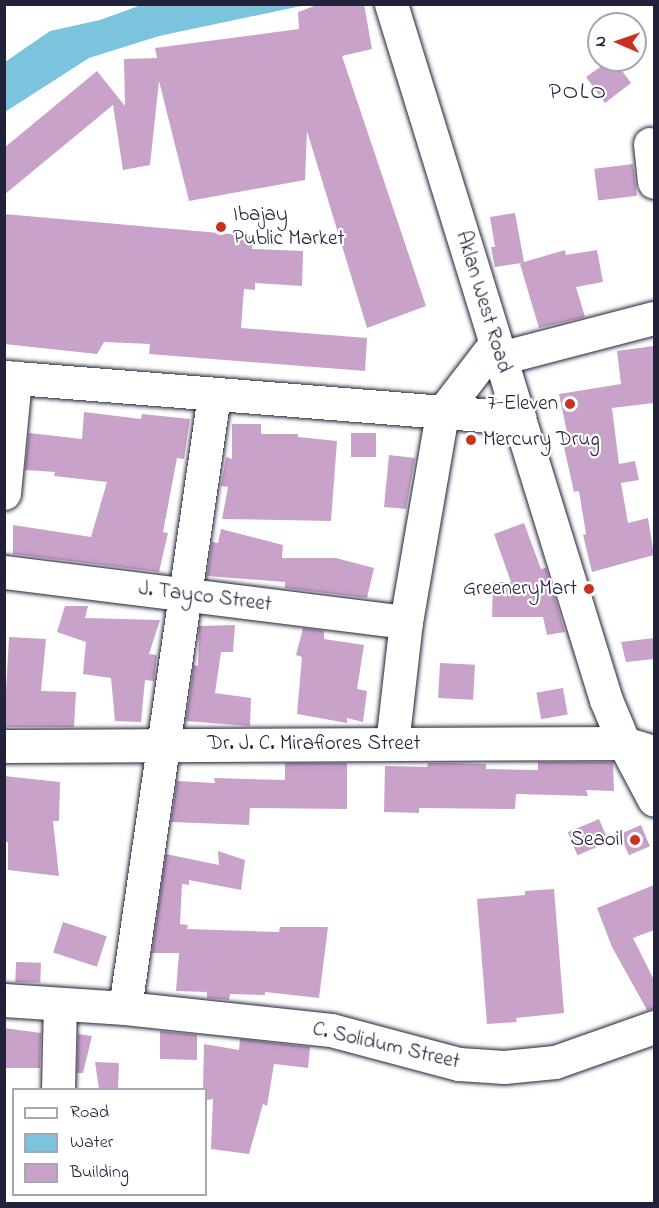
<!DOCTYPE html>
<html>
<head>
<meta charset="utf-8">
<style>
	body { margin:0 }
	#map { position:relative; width:659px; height:1208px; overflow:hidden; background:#fff; font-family:"Indie Flower",sans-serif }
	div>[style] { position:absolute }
	.water>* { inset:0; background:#7cc4dd }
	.building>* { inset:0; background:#c9a2ca; transform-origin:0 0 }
	.roads { filter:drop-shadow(0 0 2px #22223b) drop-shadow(0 0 2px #22223b) }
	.minor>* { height:33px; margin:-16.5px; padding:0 16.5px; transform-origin:16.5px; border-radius:16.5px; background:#fff }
	.major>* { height:33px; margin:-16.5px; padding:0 16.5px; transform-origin:16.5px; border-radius:16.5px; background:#fff }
	.dots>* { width:16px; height:16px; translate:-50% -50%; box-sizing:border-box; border:3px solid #fff; border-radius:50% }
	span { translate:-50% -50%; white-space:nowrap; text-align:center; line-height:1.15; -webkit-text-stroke:4.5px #fff; paint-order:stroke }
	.poi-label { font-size:21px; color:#22223b }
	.left { translate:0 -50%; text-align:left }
	.right { translate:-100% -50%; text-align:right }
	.street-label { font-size:21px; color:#22223b }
	.quarter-label { font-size:24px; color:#22223b; letter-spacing:1.5px }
	.frame { position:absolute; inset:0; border:6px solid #22223b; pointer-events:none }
	.legend { position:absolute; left:12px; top:1088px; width:195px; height:108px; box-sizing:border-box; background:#fff; border:2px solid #a7a7b1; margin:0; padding:8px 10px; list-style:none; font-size:18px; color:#22223b }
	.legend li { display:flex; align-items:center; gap:12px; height:30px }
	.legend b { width:30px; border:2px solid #a7a7b1 }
	.north { position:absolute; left:587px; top:12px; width:60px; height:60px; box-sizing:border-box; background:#fff; border:2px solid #a7a7b1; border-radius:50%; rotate:272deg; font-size:16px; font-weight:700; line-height:24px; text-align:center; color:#22223b }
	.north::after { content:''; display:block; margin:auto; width:21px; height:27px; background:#c8321e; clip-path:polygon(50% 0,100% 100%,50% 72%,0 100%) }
</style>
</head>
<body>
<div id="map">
	<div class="water">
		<i style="clip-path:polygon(144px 4px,306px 5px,159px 36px,89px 58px,5px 112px,5px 62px,50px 31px,100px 20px)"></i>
	</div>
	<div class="building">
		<i style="clip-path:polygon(320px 4px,364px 4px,372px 49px,342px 56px,426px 306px,367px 328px,307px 131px,305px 180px,189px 201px,159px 81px,150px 165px,123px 170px,113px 105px,4px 195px,4px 148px,97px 71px,125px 106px,124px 59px,157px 58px,155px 48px,299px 29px,298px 12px)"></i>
		<i style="clip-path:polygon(610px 60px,614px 60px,631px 83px,605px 103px,586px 77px)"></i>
		<i style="left:633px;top:164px;width:32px;height:39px;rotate:83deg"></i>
		<i style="clip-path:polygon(515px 213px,524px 262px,565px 250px,566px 255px,597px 250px,603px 282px,576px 287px,585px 317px,539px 328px,520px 264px,522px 263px,495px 267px,491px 247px,495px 247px,490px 217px)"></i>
		<i style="clip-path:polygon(4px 214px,253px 236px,252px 249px,303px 251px,302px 286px,255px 283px,255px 290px,244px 289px,241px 328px,367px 338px,365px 371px,149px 354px,150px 344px,104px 342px,97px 354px,4px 344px)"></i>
		<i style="clip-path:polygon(654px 346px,654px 403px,612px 408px,619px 464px,635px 461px,639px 480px,621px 483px,628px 523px,648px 518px,654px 555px,592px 572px,583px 535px,586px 534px,579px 491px,574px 492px,562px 438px,568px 437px,559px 394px,621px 384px,617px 351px)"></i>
		<i style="clip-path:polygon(84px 412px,141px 419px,142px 414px,190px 419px,184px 459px,177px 458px,163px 532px,168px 533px,159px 572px,13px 554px,13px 525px,91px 537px,107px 482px,54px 476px,55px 472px,25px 470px,29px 433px,82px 439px)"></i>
		<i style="clip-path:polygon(232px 424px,261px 424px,261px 434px,298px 434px,298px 437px,337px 441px,331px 521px,222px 519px,228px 487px,221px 486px,226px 457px,232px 459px)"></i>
		<i style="left:351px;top:433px;width:25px;height:24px"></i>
		<i style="clip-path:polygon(389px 455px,415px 458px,406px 509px,384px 507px)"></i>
		<i style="clip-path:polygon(524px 523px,541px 569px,546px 568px,565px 632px,547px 635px,543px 617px,492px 617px,493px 582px,511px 582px,494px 534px)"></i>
		<i style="clip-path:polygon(221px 529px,283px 545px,282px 558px,336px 558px,374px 568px,367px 598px,285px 588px,285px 582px,207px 576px,212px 542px,218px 543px)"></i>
		<i style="clip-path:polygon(65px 606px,88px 606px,85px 618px,160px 620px,149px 654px,157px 655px,154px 681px,145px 680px,141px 722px,115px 721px,111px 678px,83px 674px,86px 642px,57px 632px)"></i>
		<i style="clip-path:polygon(235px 625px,233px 652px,221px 652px,215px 693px,251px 698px,250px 726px,186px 721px,194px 665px,198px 666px,199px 626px)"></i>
		<i style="clip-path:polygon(303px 628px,324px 631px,324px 639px,364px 645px,357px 689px,367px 691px,363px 722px,347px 718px,347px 723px,297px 714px,302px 657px,296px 655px)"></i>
		<i style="clip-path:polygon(9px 637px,46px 639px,41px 691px,76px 692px,74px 727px,4px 727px)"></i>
		<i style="clip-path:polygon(654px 638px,654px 659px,626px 662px,621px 642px)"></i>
		<i style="left:440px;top:663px;width:35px;height:35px;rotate:3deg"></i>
		<i style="left:563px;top:688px;width:27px;height:27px;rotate:80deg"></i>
		<i style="clip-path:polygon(538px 762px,613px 762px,614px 791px,586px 790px,588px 796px,516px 794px,515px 809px,419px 808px,419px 813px,384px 812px,385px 766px,427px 767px,428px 763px,452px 763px,486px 764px,486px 769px,538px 770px)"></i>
		<i style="clip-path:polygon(285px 763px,347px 763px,347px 809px,250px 808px,249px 825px,171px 822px,177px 781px,215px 783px,214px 778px,285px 780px)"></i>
		<i style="clip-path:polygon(4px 776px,60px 782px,59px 821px,53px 821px,59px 876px,8px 870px,8px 842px,4px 842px)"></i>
		<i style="left:599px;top:819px;width:25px;height:34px;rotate:67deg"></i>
		<i style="left:641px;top:825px;width:23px;height:23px;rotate:67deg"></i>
		<i style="clip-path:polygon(218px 851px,245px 860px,241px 890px,189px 880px,189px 885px,182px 884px,180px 924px,188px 925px,187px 929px,279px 932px,280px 927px,328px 927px,319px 998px,265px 992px,265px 995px,230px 994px,229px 1000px,207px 998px,207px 992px,176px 991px,179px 953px,152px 953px,166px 854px,219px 865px)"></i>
		<i style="clip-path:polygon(654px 885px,654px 930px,633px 938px,654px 980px,654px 1009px,647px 1010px,612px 947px,597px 908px)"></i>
		<i style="clip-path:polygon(554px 889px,564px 1013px,516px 1018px,517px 1022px,487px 1024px,477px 899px,525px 895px,525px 891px)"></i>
		<i style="left:63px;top:922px;width:46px;height:32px;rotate:18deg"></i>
		<i style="left:16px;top:962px;width:25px;height:20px;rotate:2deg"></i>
		<i style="clip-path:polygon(4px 1028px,41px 1033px,40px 1068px,4px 1068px)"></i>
		<i style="clip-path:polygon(160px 1031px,197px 1035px,197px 1060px,160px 1059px)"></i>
		<i style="clip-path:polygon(78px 1034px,92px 1036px,83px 1073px,77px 1073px)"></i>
		<i style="clip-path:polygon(240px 1039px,310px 1047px,308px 1068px,274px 1064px,267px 1106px,263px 1104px,249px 1154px,211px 1149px,213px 1099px,206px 1100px,206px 1089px,203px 1089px,204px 1044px,239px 1050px)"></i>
		<i style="clip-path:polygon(95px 1062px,119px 1063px,118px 1089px,99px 1089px)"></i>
	</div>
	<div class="roads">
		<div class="minor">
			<i style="left:650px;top:144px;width:38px;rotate:84deg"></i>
			<i style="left:500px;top:358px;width:159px;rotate:-14.6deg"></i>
			<i style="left:4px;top:377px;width:517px;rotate:4.55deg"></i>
			<i style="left:4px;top:493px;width:116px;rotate:-84.5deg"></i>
			<i style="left:4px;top:572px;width:405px;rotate:7.1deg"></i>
			<i style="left:392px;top:744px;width:123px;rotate:-83.5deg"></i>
			<i style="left:406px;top:622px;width:212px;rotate:-80.2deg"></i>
			<i style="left:442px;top:413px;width:87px;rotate:-52.5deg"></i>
			<i style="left:4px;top:746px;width:620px;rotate:-0.28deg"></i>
			<i style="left:624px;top:743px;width:31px;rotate:17deg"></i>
			<i style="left:4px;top:1000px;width:121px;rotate:3.8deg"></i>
			<i style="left:125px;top:1008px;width:207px;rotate:6.1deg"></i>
			<i style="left:331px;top:1030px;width:132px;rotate:14.9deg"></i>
			<i style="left:459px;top:1064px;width:45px;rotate:3.8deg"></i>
			<i style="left:504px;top:1067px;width:51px;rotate:-5.6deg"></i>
			<i style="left:555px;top:1062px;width:105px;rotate:-19.5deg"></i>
			<i style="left:125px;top:1008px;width:619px;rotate:-81.74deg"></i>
			<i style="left:58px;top:1090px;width:86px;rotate:-88.7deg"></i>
		</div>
		<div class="major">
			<i style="left:391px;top:4px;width:728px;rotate:72.83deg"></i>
			<i style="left:606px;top:700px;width:47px;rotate:67.3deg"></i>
			<i style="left:624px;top:743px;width:64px;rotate:62.2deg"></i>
		</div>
	</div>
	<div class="dots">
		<i style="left:221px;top:227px;background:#c8321e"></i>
		<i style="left:570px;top:404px;background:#c8321e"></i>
		<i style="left:471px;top:440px;background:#c8321e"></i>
		<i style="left:589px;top:589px;background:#c8321e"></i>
		<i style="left:635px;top:840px;background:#c8321e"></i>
	</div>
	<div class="poi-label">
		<span class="left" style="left:233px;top:227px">Ibajay<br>Public Market</span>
		<span class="right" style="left:558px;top:404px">7-Eleven</span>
		<span class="left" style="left:483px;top:440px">Mercury Drug</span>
		<span class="right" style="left:577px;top:589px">GreeneryMart</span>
		<span class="right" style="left:623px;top:840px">Seaoil</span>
	</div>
	<div class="street-label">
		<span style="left:483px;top:302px;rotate:73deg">Aklan West Road</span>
		<span style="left:205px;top:597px;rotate:7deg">J. Tayco Street</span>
		<span style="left:314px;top:744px">Dr. J. C. Miraflores Street</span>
		<span style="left:386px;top:1046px;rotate:13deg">C. Solidum Street</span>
	</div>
	<div class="quarter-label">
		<span style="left:578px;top:93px">POLO</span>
	</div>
	<div class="frame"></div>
	<ul class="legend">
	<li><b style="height:8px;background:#fff"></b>Road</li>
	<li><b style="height:16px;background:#7cc4dd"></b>Water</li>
	<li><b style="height:16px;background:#c9a2ca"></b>Building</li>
	</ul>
	<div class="north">N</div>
</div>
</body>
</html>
